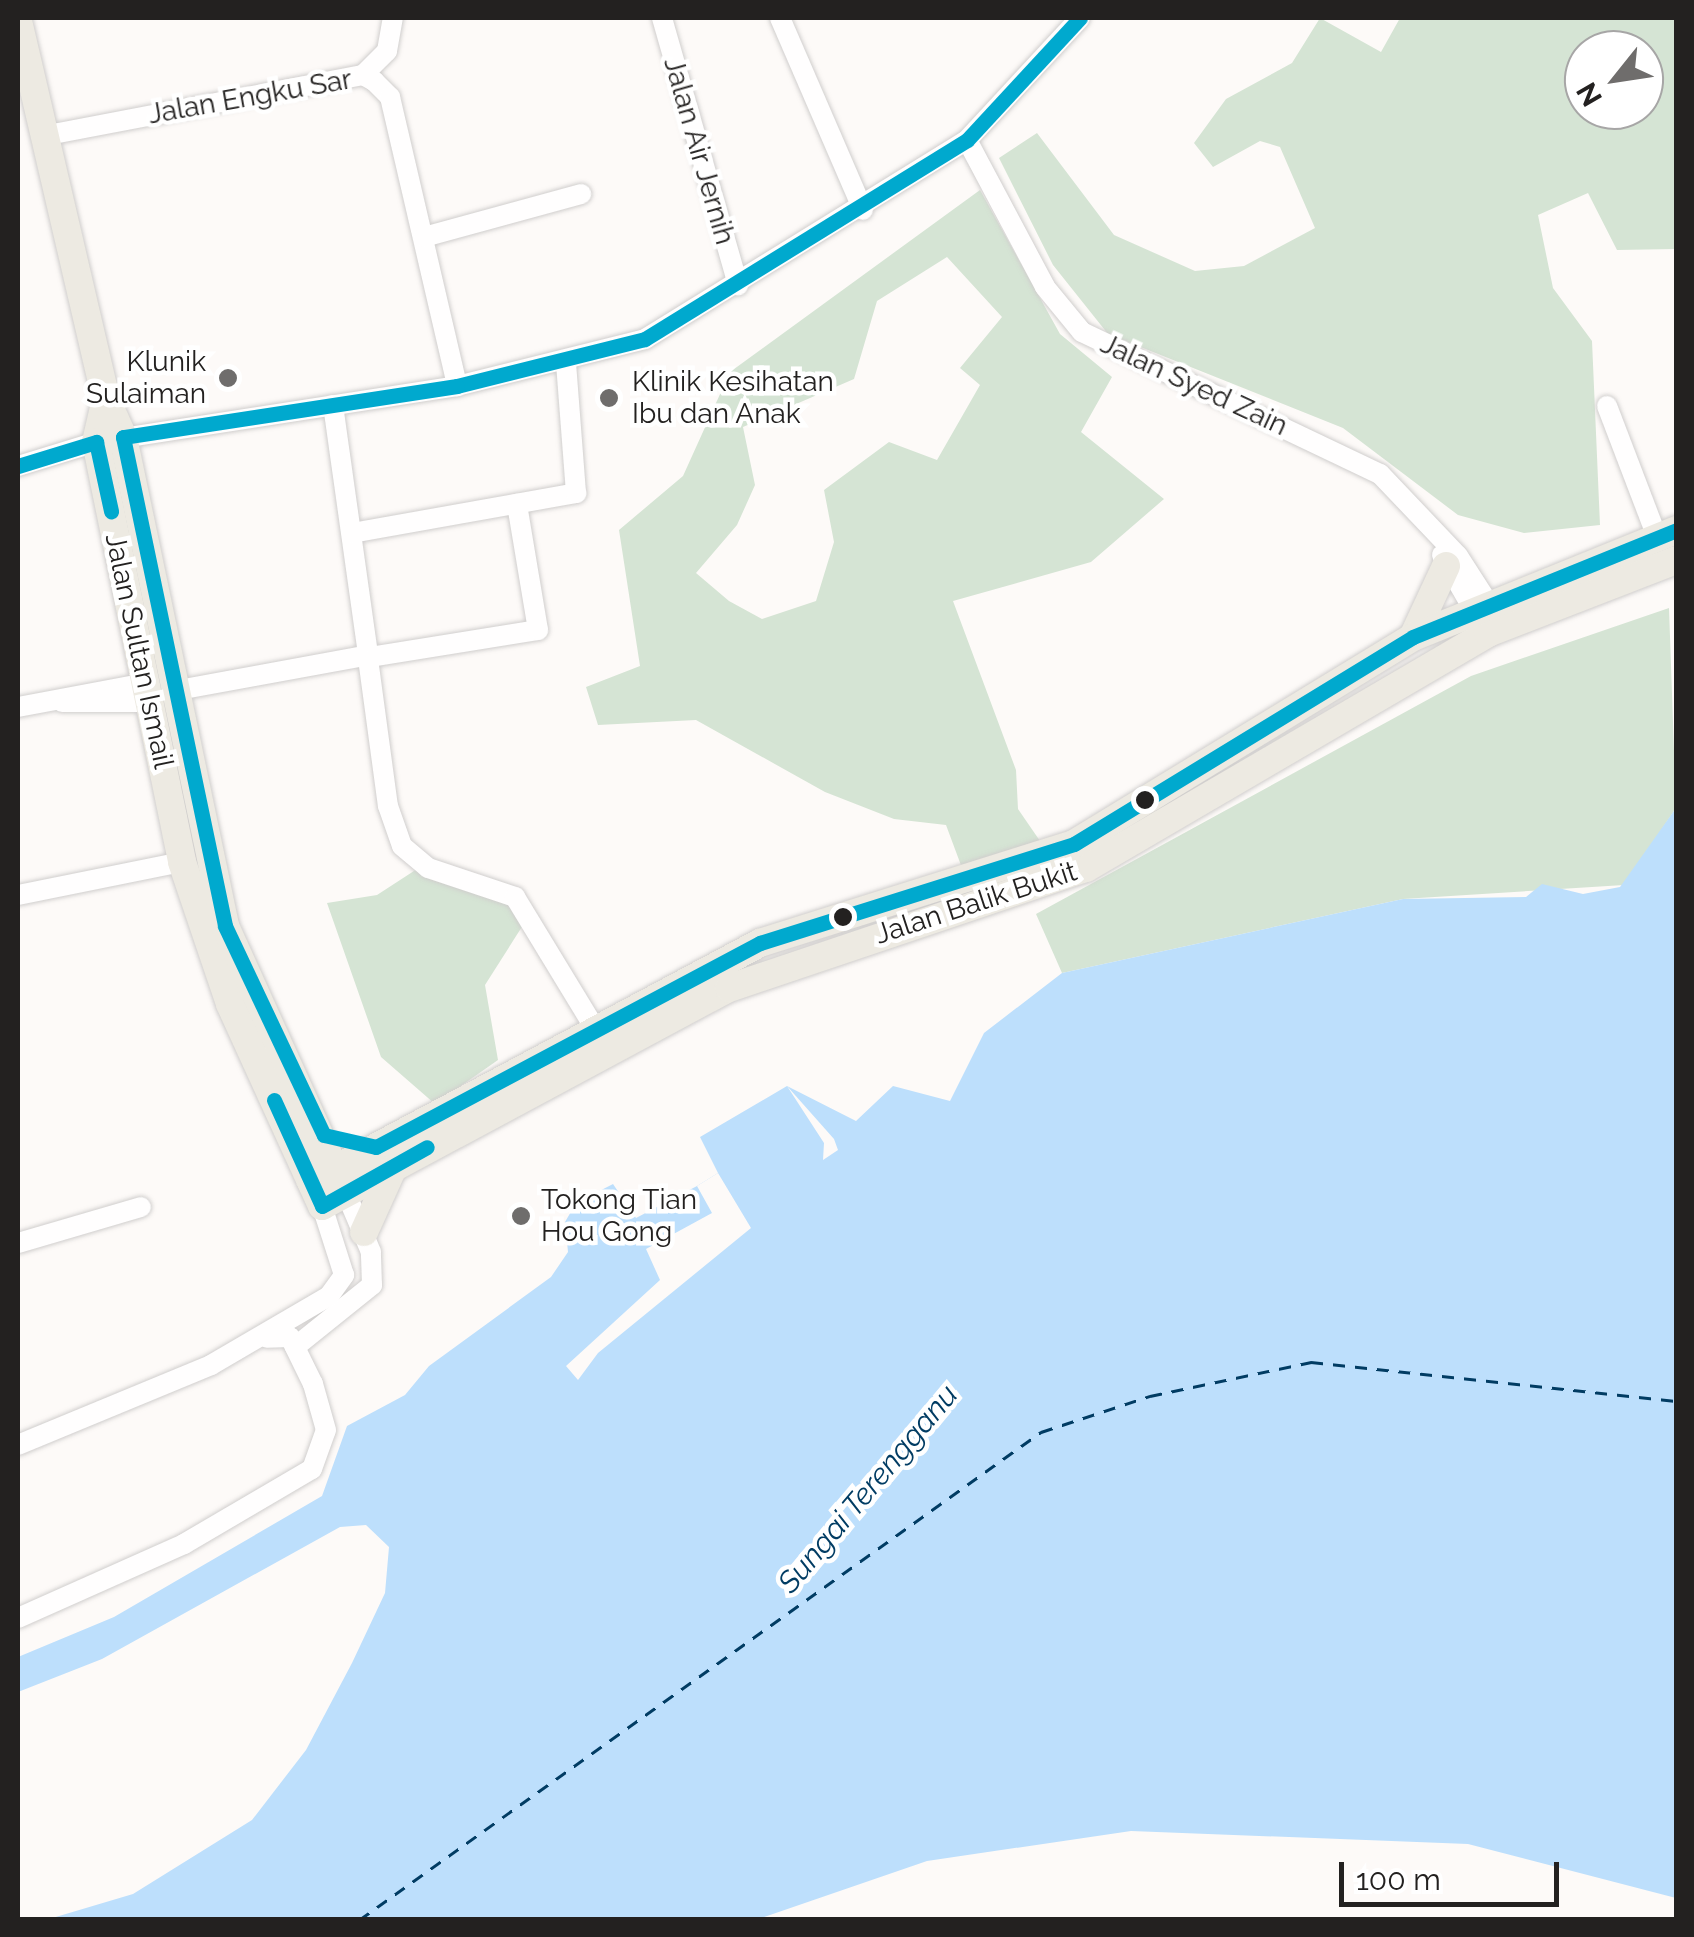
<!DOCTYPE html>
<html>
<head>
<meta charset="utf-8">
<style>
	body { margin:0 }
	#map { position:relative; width:1694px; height:1937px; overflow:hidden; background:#fdfaf8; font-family:Raleway,sans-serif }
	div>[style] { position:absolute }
	.green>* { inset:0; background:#d5e4d4 }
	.water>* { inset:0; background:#bddffc }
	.pier>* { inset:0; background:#fdfaf8 }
	.ferry>* { height:2.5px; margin-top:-1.25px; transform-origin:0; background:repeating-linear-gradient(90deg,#013c63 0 12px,transparent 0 22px) }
	.roads { filter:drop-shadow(0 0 2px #d0cecd) drop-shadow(0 0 2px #d0cecd) }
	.minor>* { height:20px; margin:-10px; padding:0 10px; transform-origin:10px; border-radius:10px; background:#fffefe }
	.major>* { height:28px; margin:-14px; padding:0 14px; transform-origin:14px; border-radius:14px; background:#edeae2 }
	.bus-1>* { height:15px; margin:-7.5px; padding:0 7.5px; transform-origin:7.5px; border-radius:7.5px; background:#00a9ce }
	.dots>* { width:28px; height:28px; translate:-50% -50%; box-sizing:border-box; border:5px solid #fff; border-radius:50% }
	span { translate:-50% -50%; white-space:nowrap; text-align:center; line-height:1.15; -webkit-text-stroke:9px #fff; paint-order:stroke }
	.street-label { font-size:28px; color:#232120 }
	.poi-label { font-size:28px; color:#232120 }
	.right { translate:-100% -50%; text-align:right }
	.left { translate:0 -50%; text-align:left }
	.water-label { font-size:30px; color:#013c63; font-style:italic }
	.frame { position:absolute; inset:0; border:20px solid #232120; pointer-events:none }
	.north { position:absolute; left:1564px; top:30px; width:100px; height:100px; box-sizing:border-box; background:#fff; border:2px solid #a7a6a6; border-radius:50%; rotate:240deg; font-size:28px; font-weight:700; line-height:40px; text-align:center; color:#232120 }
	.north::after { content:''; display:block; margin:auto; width:35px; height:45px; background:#6f6d6c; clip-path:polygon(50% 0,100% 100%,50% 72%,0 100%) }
	.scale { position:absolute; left:1339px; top:1862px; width:220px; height:45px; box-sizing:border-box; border:5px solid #232120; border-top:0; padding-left:12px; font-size:30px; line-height:35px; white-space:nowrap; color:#232120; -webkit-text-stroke:8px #fff; paint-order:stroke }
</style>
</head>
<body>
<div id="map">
	<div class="green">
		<i style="clip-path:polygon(evenodd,1320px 18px,1381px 52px,1400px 18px,1676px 18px,1676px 249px,1617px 250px,1588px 193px,1538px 215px,1553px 288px,1592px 341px,1600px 525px,1524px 533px,1458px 515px,1343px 428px,1108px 334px,1053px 265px,999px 158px,1037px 133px,1114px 235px,1195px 271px,1244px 266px,1315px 228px,1280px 147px,1260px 141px,1213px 167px,1194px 143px,1226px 99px,1292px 63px,1320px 18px,1584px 50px,1644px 50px,1644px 110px,1584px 110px,1584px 50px)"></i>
		<i style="clip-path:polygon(evenodd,980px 190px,1060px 334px,1112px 377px,1081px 432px,1164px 499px,1091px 562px,953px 601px,1016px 770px,1018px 809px,1040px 841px,962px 868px,946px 825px,894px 819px,825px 792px,696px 720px,598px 725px,586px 687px,640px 666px,619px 530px,683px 476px,730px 372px,980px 190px,947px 257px,1002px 317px,960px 368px,980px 385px,937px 460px,889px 442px,824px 490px,834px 542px,816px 601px,762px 619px,729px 601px,696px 573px,737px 525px,755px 485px,743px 427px,854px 379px,877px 301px,947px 257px)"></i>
		<i style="clip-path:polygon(1669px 608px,1676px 808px,1624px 885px,1403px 899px,1062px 973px,1036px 914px,1471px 676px)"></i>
		<i style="clip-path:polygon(417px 869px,505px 896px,525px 922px,485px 985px,498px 1060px,435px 1104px,381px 1057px,327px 903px,377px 895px)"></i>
	</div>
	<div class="water">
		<i style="clip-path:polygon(1676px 808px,1676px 1898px,1468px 1844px,1131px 1831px,927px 1861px,758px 1919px,49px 1919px,133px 1894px,252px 1820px,306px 1750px,352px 1663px,385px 1593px,389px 1547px,366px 1525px,340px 1527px,102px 1659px,18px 1692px,18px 1657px,114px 1617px,322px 1496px,347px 1426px,405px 1395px,429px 1366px,551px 1277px,568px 1252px,565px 1222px,576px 1203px,613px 1184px,636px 1218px,697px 1186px,718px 1173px,700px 1137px,787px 1086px,856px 1121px,893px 1086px,950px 1101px,984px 1033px,1062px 973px,1403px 899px,1526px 897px,1542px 884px,1583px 894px,1620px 887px)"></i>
	</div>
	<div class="pier">
		<i style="clip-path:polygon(787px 1086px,834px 1139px,838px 1150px,823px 1160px,824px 1143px)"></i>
		<i style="clip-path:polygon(718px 1173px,751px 1228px,598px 1353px,578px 1380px,566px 1366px,660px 1280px,646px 1249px,712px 1213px,697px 1186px)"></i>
	</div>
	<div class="ferry">
		<i style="left:359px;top:1920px;width:839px;rotate:-35.59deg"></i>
		<i style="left:1041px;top:1432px;width:115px;rotate:-18.3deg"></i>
		<i style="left:1150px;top:1396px;width:165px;rotate:-11.9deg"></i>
		<i style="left:1311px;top:1362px;width:367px;rotate:6.1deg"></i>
	</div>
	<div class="roads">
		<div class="minor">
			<i style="left:662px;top:18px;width:278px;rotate:74.1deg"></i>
			<i style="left:780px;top:18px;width:209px;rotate:66.6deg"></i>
			<i style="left:363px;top:75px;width:34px;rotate:-45deg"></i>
			<i style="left:387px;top:51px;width:34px;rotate:-80deg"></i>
			<i style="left:48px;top:135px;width:321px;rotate:-10.8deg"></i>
			<i style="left:363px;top:75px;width:13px;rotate:29deg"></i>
			<i style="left:374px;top:81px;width:23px;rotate:45deg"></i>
			<i style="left:390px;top:97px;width:297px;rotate:76.9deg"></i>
			<i style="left:967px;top:140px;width:166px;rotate:62deg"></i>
			<i style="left:1045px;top:287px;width:58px;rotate:50.6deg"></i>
			<i style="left:1082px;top:332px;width:330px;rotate:25.5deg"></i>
			<i style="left:1380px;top:474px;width:113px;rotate:46.4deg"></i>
			<i style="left:1458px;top:556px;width:70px;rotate:57.2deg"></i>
			<i style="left:424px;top:237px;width:163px;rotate:-15.3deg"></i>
			<i style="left:333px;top:405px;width:245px;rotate:82deg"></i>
			<i style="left:1607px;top:406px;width:140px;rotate:69.1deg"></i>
			<i style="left:18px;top:466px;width:82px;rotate:-17.1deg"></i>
			<i style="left:96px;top:442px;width:365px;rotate:-8.8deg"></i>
			<i style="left:457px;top:386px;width:194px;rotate:-14deg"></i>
			<i style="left:645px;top:339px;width:379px;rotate:-31.7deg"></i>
			<i style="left:967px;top:140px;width:166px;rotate:-47.2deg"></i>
			<i style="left:352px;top:533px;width:228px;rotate:-10.1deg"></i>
			<i style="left:576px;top:493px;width:130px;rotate:-94.4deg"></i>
			<i style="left:1442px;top:555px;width:76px;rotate:60.1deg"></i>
			<i style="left:376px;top:656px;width:164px;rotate:-9.1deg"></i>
			<i style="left:538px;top:630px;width:128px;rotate:-99.5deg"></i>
			<i style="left:369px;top:666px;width:141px;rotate:82.3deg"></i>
			<i style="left:388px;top:806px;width:42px;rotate:70.7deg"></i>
			<i style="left:402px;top:846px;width:34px;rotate:40deg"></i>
			<i style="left:428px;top:868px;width:92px;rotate:18.4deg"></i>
			<i style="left:515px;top:897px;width:170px;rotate:58.7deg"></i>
			<i style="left:173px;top:691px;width:188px;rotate:-10.4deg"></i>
			<i style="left:62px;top:702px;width:88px"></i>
			<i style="left:18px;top:707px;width:130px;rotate:-10.6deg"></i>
			<i style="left:18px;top:895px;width:167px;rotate:-11.4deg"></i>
			<i style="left:18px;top:1243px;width:128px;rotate:-16.3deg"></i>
			<i style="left:295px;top:1347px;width:99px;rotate:-38.8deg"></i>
			<i style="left:372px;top:1285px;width:33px;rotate:-92deg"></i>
			<i style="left:371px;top:1252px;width:64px;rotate:-113deg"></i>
			<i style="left:18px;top:1445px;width:209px;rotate:-22.5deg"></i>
			<i style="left:211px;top:1365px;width:137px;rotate:-30.3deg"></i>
			<i style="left:329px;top:1296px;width:26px;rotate:-54deg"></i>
			<i style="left:344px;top:1275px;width:72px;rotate:-107.7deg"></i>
			<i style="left:18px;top:1618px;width:182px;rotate:-24deg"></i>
			<i style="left:184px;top:1544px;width:148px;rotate:-30.4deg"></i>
			<i style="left:312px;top:1469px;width:41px;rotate:-70.3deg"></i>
			<i style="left:326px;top:1430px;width:48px;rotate:-105.8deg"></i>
			<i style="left:313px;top:1384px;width:52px;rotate:-116.1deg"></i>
			<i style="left:290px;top:1337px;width:23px;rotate:178deg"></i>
		</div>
		<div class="major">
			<i style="left:18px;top:21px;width:388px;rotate:76.9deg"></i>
			<i style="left:106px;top:399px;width:44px;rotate:103.1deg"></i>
			<i style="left:96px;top:442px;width:429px;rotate:78.4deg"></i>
			<i style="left:182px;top:862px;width:150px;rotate:71.3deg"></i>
			<i style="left:230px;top:1004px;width:222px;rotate:65.5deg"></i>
			<i style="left:322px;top:1206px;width:462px;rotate:-28.2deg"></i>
			<i style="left:729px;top:988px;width:377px;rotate:-18.6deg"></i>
			<i style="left:1086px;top:868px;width:466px;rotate:-30.3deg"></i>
			<i style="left:1488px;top:633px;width:202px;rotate:-21.2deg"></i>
			<i style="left:106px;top:399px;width:42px;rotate:65.9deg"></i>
			<i style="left:123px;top:437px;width:500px;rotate:78.2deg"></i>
			<i style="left:225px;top:926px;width:282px;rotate:65.7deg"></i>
			<i style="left:1414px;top:635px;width:76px;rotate:-65.1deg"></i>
			<i style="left:311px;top:1182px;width:509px;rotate:-28.03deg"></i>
			<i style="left:760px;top:943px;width:329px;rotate:-17.5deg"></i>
			<i style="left:1074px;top:844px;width:397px;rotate:-31.4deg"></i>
			<i style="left:1413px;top:637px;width:284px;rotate:-22.1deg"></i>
			<i style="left:364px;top:1232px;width:68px;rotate:-65.7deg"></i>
		</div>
	</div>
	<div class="bus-1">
		<i style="left:1080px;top:18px;width:166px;rotate:132.8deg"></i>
		<i style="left:967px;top:140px;width:379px;rotate:148.3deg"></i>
		<i style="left:645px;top:339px;width:194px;rotate:166deg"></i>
		<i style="left:457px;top:386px;width:338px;rotate:171.3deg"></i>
		<i style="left:123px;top:437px;width:500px;rotate:78.2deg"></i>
		<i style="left:225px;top:926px;width:231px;rotate:64.7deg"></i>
		<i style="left:324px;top:1135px;width:53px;rotate:13deg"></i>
		<i style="left:376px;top:1147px;width:435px;rotate:-28deg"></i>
		<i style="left:760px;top:943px;width:329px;rotate:-17.5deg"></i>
		<i style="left:1074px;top:844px;width:397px;rotate:-31.4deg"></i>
		<i style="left:1413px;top:637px;width:284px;rotate:-22.1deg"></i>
		<i style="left:18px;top:466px;width:82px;rotate:-17.1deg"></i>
		<i style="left:96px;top:442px;width:71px;rotate:77.7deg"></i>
		<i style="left:274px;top:1100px;width:116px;rotate:65.6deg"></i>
		<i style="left:322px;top:1206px;width:120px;rotate:-29.3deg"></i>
	</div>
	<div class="dots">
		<i style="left:228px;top:378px;background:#6f6d6c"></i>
		<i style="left:609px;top:398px;background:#6f6d6c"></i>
		<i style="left:1145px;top:800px;background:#232120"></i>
		<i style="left:843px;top:917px;background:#232120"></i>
		<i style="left:521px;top:1216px;background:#6f6d6c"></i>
	</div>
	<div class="street-label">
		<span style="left:250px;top:97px;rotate:-10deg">Jalan Engku Sar</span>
		<span style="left:699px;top:151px;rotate:74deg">Jalan Air Jernih</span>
		<span style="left:1194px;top:385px;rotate:25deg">Jalan Syed Zain</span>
		<span style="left:139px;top:651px;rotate:78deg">Jalan Sultan Ismail</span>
		<span style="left:976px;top:903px;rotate:-18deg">Jalan Balik Bukit</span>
	</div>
	<div class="poi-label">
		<span class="right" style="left:206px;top:378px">Klunik<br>Sulaiman</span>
		<span class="left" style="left:632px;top:398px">Klinik Kesihatan<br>Ibu dan Anak</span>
		<span class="left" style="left:541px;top:1216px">Tokong Tian<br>Hou Gong</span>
	</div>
	<div class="water-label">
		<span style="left:868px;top:1489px;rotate:-50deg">Sungai Terengganu</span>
	</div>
	<div class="frame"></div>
	<div class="north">N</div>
	<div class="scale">100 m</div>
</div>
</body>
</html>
